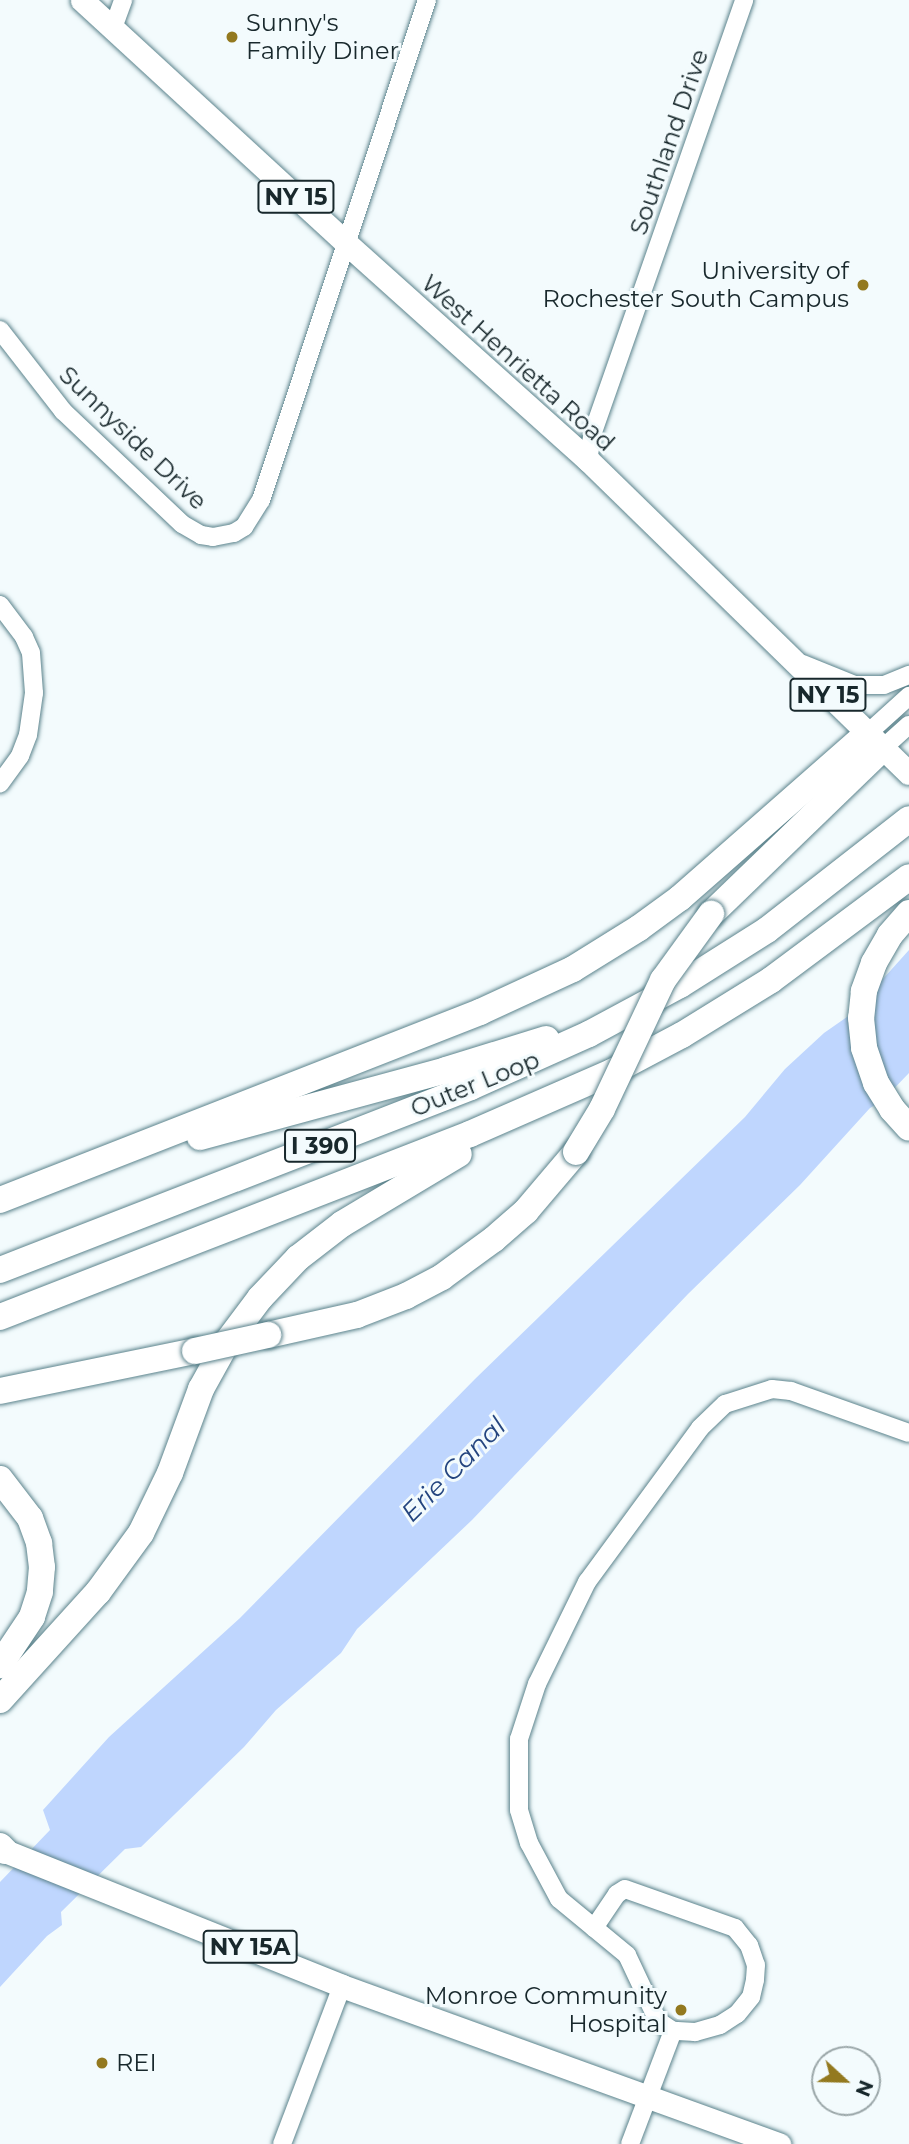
<!DOCTYPE html>
<html>
<head>
<meta charset="utf-8">
<style>
	body { margin:0 }
	#map { position:relative; width:909px; height:2144px; overflow:hidden; background:#f3fbfd; font-family:Montserrat,sans-serif }
	div>[style] { position:absolute }
	.water>* { inset:0; background:#bfd6fe }
	.roads { filter:drop-shadow(0 0 2px #5b838c) drop-shadow(0 0 2px #5b838c) }
	.minor>* { height:18px; margin:-9px; padding:0 9px; transform-origin:9px; border-radius:9px; background:#fff }
	.major>* { height:23px; margin:-11.5px; padding:0 11.5px; transform-origin:11.5px; border-radius:11.5px; background:#fff }
	.highway>* { height:26px; margin:-13px; padding:0 13px; transform-origin:13px; border-radius:13px; background:#fff }
	.bridges { filter:drop-shadow(0 0 2px #5b838c) drop-shadow(0 0 2px #5b838c) }
	.highway-bridge>* { height:26px; margin:-13px; padding:0 13px; transform-origin:13px; border-radius:13px; background:#fff }
	.dots>* { width:19px; height:19px; translate:-50% -50%; box-sizing:border-box; border:4px solid #f3fbfd; border-radius:50% }
	span { translate:-50% -50%; white-space:nowrap; text-align:center; line-height:1.15; -webkit-text-stroke:6px #f3fbfd; paint-order:stroke }
	.shield-label span { padding:2px 5px; background:#f3fbfd; border:2px solid; border-radius:5px; -webkit-text-stroke-width:0 }
	.shield-label { font-size:23px; color:#18282c; font-weight:700 }
	.poi-label { font-size:24px; color:#18282c }
	.left { translate:0 -50%; text-align:left }
	.right { translate:-100% -50%; text-align:right }
	.street-label { font-size:24px; color:#18282c }
	.water-label { font-size:26px; color:#24457f; font-style:italic }
	.north { position:absolute; left:811px; top:2046px; width:70px; height:70px; box-sizing:border-box; background:#f3fbfd; border:2px solid #9ba7a9; border-radius:50%; rotate:112deg; font-size:19px; font-weight:700; line-height:28px; text-align:center; color:#18282c }
	.north::after { content:''; display:block; margin:auto; width:24px; height:32px; background:#93791f; clip-path:polygon(50% 0,100% 100%,50% 72%,0 100%) }
</style>
</head>
<body>
<div id="map">
	<div class="water">
		<i style="clip-path:polygon(909px 950px,909px 1073px,882px 1101px,870px 1108px,800px 1185px,688px 1294px,472px 1520px,357px 1629px,341px 1653px,276px 1710px,244px 1747px,141px 1847px,125px 1849px,61px 1912px,62px 1925px,47px 1936px,0 1987px,0 1882px,50px 1830px,43px 1810px,109px 1737px,240px 1618px,475px 1379px,745px 1117px,785px 1069px,824px 1033px,867px 1003px,882px 980px)"></i>
	</div>
	<div class="roads">
		<div class="minor">
			<i style="left:113px;top:28px;width:30px;rotate:-70deg"></i>
			<i style="left:0;top:330px;width:103px;rotate:52.1deg"></i>
			<i style="left:63px;top:411px;width:164px;rotate:43.5deg"></i>
			<i style="left:182px;top:524px;width:22px;rotate:30deg"></i>
			<i style="left:201px;top:535px;width:12px;rotate:9deg"></i>
			<i style="left:213px;top:537px;width:21px;rotate:-11deg"></i>
			<i style="left:234px;top:533px;width:12px;rotate:-31deg"></i>
			<i style="left:244px;top:527px;width:32px;rotate:-58deg"></i>
			<i style="left:261px;top:500px;width:527px;rotate:-71.63deg"></i>
			<i style="left:588px;top:460px;width:28px;rotate:-80deg"></i>
			<i style="left:593px;top:432px;width:458px;rotate:-70.7deg"></i>
			<i style="left:0;top:605px;width:40px;rotate:53deg"></i>
			<i style="left:24px;top:637px;width:17px;rotate:66deg"></i>
			<i style="left:31px;top:653px;width:40px;rotate:85.7deg"></i>
			<i style="left:34px;top:693px;width:42px;rotate:98.1deg"></i>
			<i style="left:28px;top:735px;width:22px;rotate:111deg"></i>
			<i style="left:20px;top:756px;width:34px;rotate:126deg"></i>
			<i style="left:803px;top:664px;width:56px;rotate:22deg"></i>
			<i style="left:855px;top:685px;width:29px"></i>
			<i style="left:884px;top:685px;width:27px;rotate:-22deg"></i>
			<i style="left:867px;top:734px;width:57px;rotate:-42.1deg"></i>
			<i style="left:882px;top:749px;width:36px;rotate:-42deg"></i>
			<i style="left:594px;top:1928px;width:41px;rotate:-55.9deg"></i>
			<i style="left:617px;top:1894px;width:9px;rotate:-32deg"></i>
			<i style="left:625px;top:1889px;width:117px;rotate:19.5deg"></i>
			<i style="left:735px;top:1928px;width:22px;rotate:51deg"></i>
			<i style="left:749px;top:1945px;width:21px;rotate:71deg"></i>
			<i style="left:756px;top:1965px;width:15px;rotate:94deg"></i>
			<i style="left:755px;top:1980px;width:17px;rotate:103deg"></i>
			<i style="left:751px;top:1997px;width:22px;rotate:129deg"></i>
			<i style="left:737px;top:2014px;width:20px;rotate:147deg"></i>
			<i style="left:720px;top:2025px;width:26px;rotate:164deg"></i>
			<i style="left:695px;top:2032px;width:22px;rotate:-177deg"></i>
			<i style="left:673px;top:2031px;width:18px;rotate:-146deg"></i>
			<i style="left:658px;top:2021px;width:73px;rotate:-115.2deg"></i>
			<i style="left:627px;top:1955px;width:88px;rotate:-140.5deg"></i>
			<i style="left:559px;top:1899px;width:64px;rotate:-118.2deg"></i>
			<i style="left:529px;top:1843px;width:34px;rotate:-107deg"></i>
			<i style="left:519px;top:1810px;width:71px;rotate:-90deg"></i>
			<i style="left:519px;top:1739px;width:58px;rotate:-71.9deg"></i>
			<i style="left:537px;top:1684px;width:114px;rotate:-63.9deg"></i>
			<i style="left:587px;top:1582px;width:191px;rotate:-53.7deg"></i>
			<i style="left:700px;top:1428px;width:35px;rotate:-44deg"></i>
			<i style="left:725px;top:1404px;width:49px;rotate:-17.7deg"></i>
			<i style="left:772px;top:1389px;width:19px;rotate:6deg"></i>
			<i style="left:791px;top:1391px;width:125px;rotate:19.6deg"></i>
			<i style="left:282px;top:2144px;width:169px;rotate:-69.2deg"></i>
			<i style="left:630px;top:2144px;width:121px;rotate:-69.2deg"></i>
		</div>
		<div class="major">
			<i style="left:82px;top:0;width:357px;rotate:42.6deg"></i>
			<i style="left:345px;top:242px;width:326px;rotate:41.9deg"></i>
			<i style="left:588px;top:460px;width:448px;rotate:44.3deg"></i>
			<i style="left:0;top:1849px;width:368px;rotate:21.8deg"></i>
			<i style="left:342px;top:1986px;width:465px;rotate:19.9deg"></i>
		</div>
		<div class="highway">
			<i style="left:909px;top:913px;width:29px;rotate:131deg"></i>
			<i style="left:890px;top:935px;width:32px;rotate:120deg"></i>
			<i style="left:874px;top:963px;width:30px;rotate:110deg"></i>
			<i style="left:864px;top:991px;width:27px;rotate:96deg"></i>
			<i style="left:861px;top:1018px;width:30px;rotate:84deg"></i>
			<i style="left:864px;top:1048px;width:37px;rotate:71deg"></i>
			<i style="left:876px;top:1083px;width:31px;rotate:58deg"></i>
			<i style="left:892px;top:1109px;width:25px;rotate:48deg"></i>
			<i style="left:711px;top:914px;width:238px;rotate:-44deg"></i>
			<i style="left:200px;top:1137px;width:255px;rotate:-15.2deg"></i>
			<i style="left:446px;top:1070px;width:105px;rotate:-17.2deg"></i>
			<i style="left:0;top:1200px;width:516px;rotate:-21.39deg"></i>
			<i style="left:480px;top:1012px;width:102px;rotate:-24.8deg"></i>
			<i style="left:573px;top:969px;width:78px;rotate:-31.8deg"></i>
			<i style="left:639px;top:928px;width:51px;rotate:-36.2deg"></i>
			<i style="left:680px;top:898px;width:249px;rotate:-41.3deg"></i>
			<i style="left:0;top:1270px;width:505px;rotate:-21.23deg"></i>
			<i style="left:471px;top:1087px;width:129px;rotate:-24.2deg"></i>
			<i style="left:589px;top:1034px;width:103px;rotate:-28.3deg"></i>
			<i style="left:680px;top:985px;width:103px;rotate:-32.3deg"></i>
			<i style="left:767px;top:930px;width:180px;rotate:-38deg"></i>
			<i style="left:0;top:1317px;width:504px;rotate:-21.27deg"></i>
			<i style="left:470px;top:1134px;width:155px;rotate:-23.6deg"></i>
			<i style="left:612px;top:1072px;width:79px;rotate:-27.9deg"></i>
			<i style="left:682px;top:1035px;width:105px;rotate:-31.7deg"></i>
			<i style="left:771px;top:980px;width:172px;rotate:-36.7deg"></i>
			<i style="left:268px;top:1335px;width:91px;rotate:-12.7deg"></i>
			<i style="left:357px;top:1315px;width:53px;rotate:-21.2deg"></i>
			<i style="left:406px;top:1296px;width:41px;rotate:-27.8deg"></i>
			<i style="left:442px;top:1277px;width:64px;rotate:-36.2deg"></i>
			<i style="left:494px;top:1239px;width:43px;rotate:-41.2deg"></i>
			<i style="left:526px;top:1211px;width:77px;rotate:-49.7deg"></i>
			<i style="left:0;top:1391px;width:199px;rotate:-11.6deg"></i>
			<i style="left:0;top:1479px;width:49px;rotate:52.4deg"></i>
			<i style="left:30px;top:1518px;width:27px;rotate:70deg"></i>
			<i style="left:39px;top:1543px;width:24px;rotate:83deg"></i>
			<i style="left:42px;top:1567px;width:25px;rotate:95deg"></i>
			<i style="left:40px;top:1592px;width:26px;rotate:108deg"></i>
			<i style="left:32px;top:1617px;width:58px;rotate:123.7deg"></i>
			<i style="left:0;top:1700px;width:146px;rotate:-47.8deg"></i>
			<i style="left:98px;top:1592px;width:73px;rotate:-53.9deg"></i>
			<i style="left:141px;top:1533px;width:67px;rotate:-64.2deg"></i>
			<i style="left:170px;top:1473px;width:90px;rotate:-69.7deg"></i>
			<i style="left:201px;top:1389px;width:54px;rotate:-61deg"></i>
			<i style="left:227px;top:1342px;width:55px;rotate:-53.1deg"></i>
			<i style="left:260px;top:1298px;width:55px;rotate:-46.5deg"></i>
			<i style="left:298px;top:1258px;width:56px;rotate:-37.7deg"></i>
			<i style="left:342px;top:1224px;width:136px;rotate:-30.9deg"></i>
			<i style="left:0;top:1846px;width:7px;rotate:45deg"></i>
		</div>
	</div>
	<div class="bridges">
		<div class="highway-bridge">
			<i style="left:576px;top:1152px;width:50px;rotate:-58.8deg"></i>
			<i style="left:602px;top:1109px;width:143px;rotate:-64.7deg"></i>
			<i style="left:663px;top:980px;width:82px;rotate:-54deg"></i>
			<i style="left:195px;top:1351px;width:75px;rotate:-12.4deg"></i>
		</div>
	</div>
	<div class="dots">
		<i style="left:232px;top:37px;background:#93791f"></i>
		<i style="left:863px;top:285px;background:#93791f"></i>
		<i style="left:681px;top:2010px;background:#93791f"></i>
		<i style="left:102px;top:2063px;background:#93791f"></i>
	</div>
	<div class="shield-label">
		<span style="left:296px;top:197px">NY 15</span>
		<span style="left:828px;top:695px">NY 15</span>
		<span style="left:320px;top:1146px">I 390</span>
		<span style="left:250px;top:1947px">NY 15A</span>
	</div>
	<div class="poi-label">
		<span class="left" style="left:246px;top:37px">Sunny's<br>Family Diner</span>
		<span class="right" style="left:849px;top:285px">University of<br>Rochester South Campus</span>
		<span class="right" style="left:667px;top:2010px">Monroe Community<br>Hospital</span>
		<span class="left" style="left:116px;top:2063px">REI</span>
	</div>
	<div class="street-label">
		<span style="left:669px;top:142px;rotate:-71deg">Southland Drive</span>
		<span style="left:518px;top:363px;rotate:42deg">West Henrietta Road</span>
		<span style="left:133px;top:438px;rotate:44deg">Sunnyside Drive</span>
		<span style="left:475px;top:1084px;rotate:-22deg">Outer Loop</span>
	</div>
	<div class="water-label">
		<span style="left:454px;top:1470px;rotate:-45deg">Erie Canal</span>
	</div>
	<div class="north">N</div>
</div>
</body>
</html>
